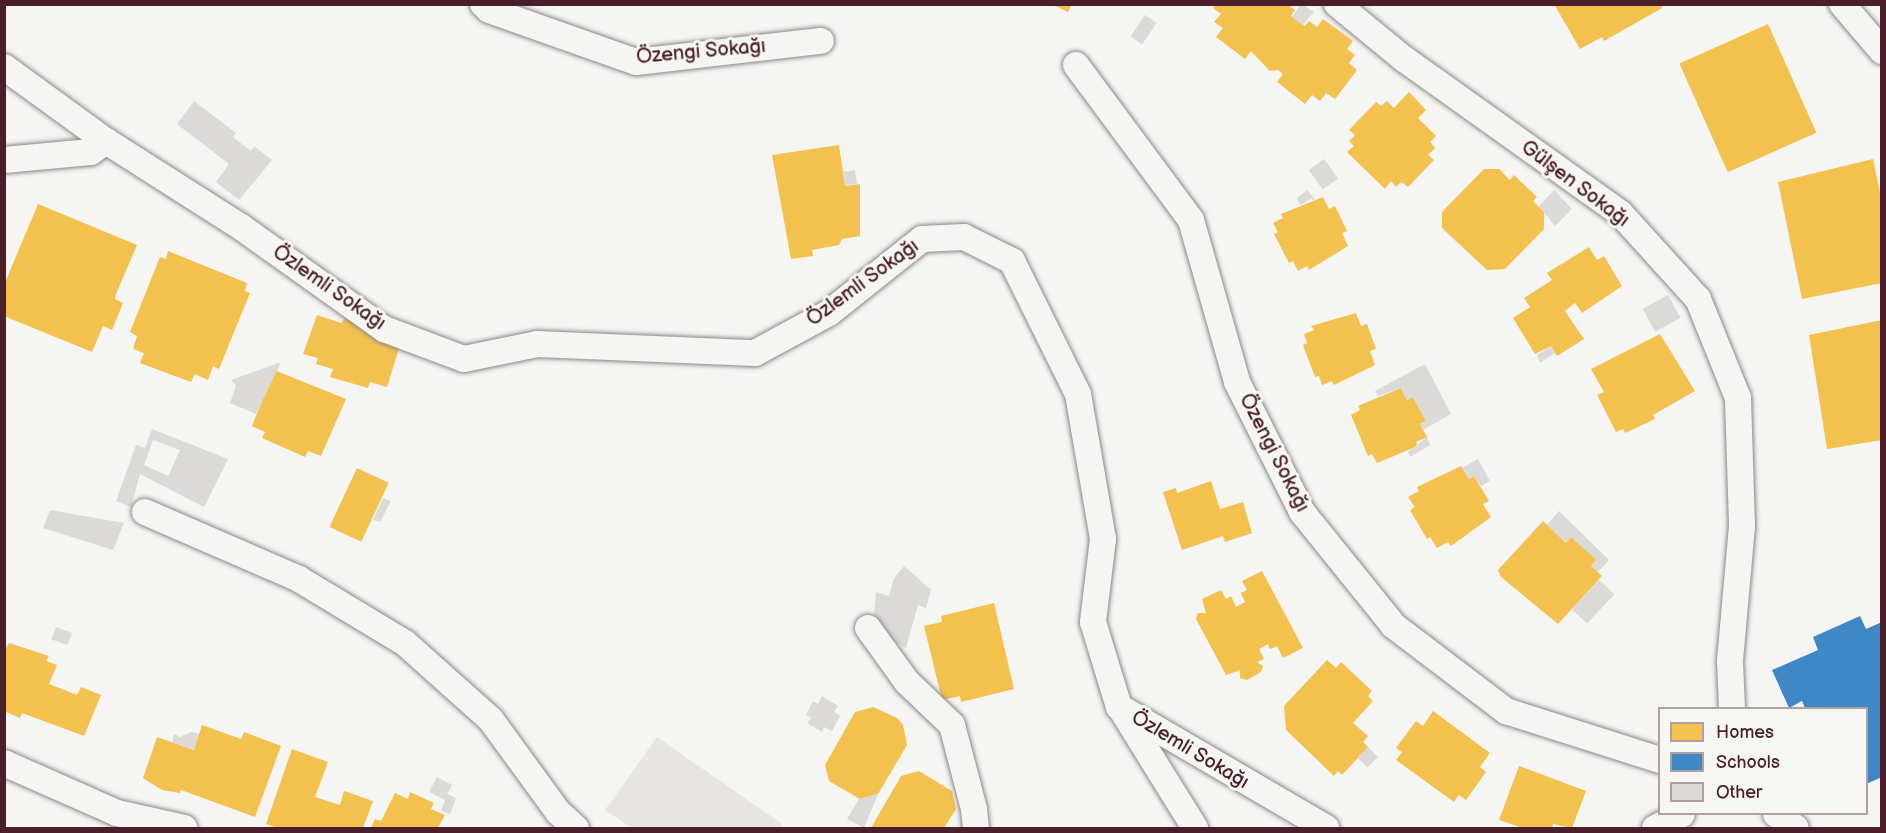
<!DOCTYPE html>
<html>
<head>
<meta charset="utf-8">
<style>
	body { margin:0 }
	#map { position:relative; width:1886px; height:833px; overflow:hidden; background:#f5f5f3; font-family:"Balsamiq Sans",sans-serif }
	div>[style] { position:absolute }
	.green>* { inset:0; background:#e8e4e2 }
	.homes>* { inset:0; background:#f2c14e; transform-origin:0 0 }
	.schools>* { inset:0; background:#3f88c5 }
	.building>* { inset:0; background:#dcdad9; transform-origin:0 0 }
	.roads { filter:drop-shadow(0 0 2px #8f8788) drop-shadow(0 0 2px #8f8788) }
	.street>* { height:26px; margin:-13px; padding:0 13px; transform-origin:13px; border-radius:13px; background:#f5f5f3 }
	span { translate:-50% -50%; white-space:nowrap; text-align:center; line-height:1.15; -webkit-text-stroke:6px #f6f6f2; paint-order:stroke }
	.street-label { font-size:20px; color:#4a1f2b }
	.frame { position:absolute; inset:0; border:6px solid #4a1f2b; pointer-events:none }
	.legend { position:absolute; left:1658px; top:707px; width:210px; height:108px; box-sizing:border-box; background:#f6f6f2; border:2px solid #b1a0a2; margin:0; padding:8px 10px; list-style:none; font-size:18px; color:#4a1f2b }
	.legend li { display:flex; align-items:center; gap:12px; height:30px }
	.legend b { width:30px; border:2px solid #b1a0a2 }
</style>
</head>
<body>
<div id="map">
	<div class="green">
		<i style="clip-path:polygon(657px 737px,782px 824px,779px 828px,632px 828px,605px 810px)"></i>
	</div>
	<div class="homes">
		<i style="clip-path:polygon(1051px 4px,1072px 4px,1068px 12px)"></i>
		<i style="clip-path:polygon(1216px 4px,1287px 4px,1295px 10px,1291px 16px,1305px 26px,1309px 21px,1317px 27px,1323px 19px,1353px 41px,1347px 49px,1355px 55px,1349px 63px,1357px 70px,1335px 99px,1326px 93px,1320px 101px,1312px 95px,1305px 104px,1277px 82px,1283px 74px,1278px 70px,1270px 71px,1251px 51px,1245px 59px,1216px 37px,1223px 28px,1214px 22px,1221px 14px,1213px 8px)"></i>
		<i style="clip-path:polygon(1554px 4px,1661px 4px,1662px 8px,1604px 41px,1602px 37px,1580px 49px)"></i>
		<i style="left:1768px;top:24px;width:119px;height:97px;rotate:66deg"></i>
		<i style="clip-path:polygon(1409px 92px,1426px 110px,1418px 118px,1436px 136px,1430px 142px,1435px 148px,1428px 155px,1434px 160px,1408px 187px,1401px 182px,1396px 187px,1391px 181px,1385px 189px,1347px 152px,1354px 146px,1349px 141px,1355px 135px,1349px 130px,1376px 102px,1381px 106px,1387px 101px,1394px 108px)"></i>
		<i style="clip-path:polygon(839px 145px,845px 186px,860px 184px,860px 236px,842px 239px,839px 245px,812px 250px,813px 256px,791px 259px,772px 155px)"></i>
		<i style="clip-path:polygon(1873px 159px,1882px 202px,1882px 283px,1802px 299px,1778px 182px)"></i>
		<i style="clip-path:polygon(1484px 169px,1499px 169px,1510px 180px,1514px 175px,1537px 197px,1533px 201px,1544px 212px,1544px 229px,1505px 269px,1487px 270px,1442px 228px,1442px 212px)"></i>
		<i style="clip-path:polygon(1323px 197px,1329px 209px,1335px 206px,1347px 231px,1342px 233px,1348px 246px,1309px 270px,1307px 266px,1298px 271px,1293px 261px,1289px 263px,1274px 234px,1278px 232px,1273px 223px,1283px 218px,1281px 214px)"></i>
		<i style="clip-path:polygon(38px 204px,137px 245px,116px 294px,115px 299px,123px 303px,112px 330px,103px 326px,92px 352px,4px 316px,4px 285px)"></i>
		<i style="clip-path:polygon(1589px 247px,1597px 260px,1604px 256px,1622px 286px,1582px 313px,1575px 303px,1565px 311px,1584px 339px,1557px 356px,1551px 346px,1535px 354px,1513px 318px,1530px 307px,1524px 298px,1552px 280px,1547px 273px)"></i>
		<i style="clip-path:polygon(168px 251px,247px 283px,245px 291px,250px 293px,219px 369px,213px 366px,208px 380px,195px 374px,191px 382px,140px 363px,144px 353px,133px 349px,137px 336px,130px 332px,160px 257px,166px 259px)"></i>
		<i style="clip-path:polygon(1356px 313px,1361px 326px,1367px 324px,1376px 349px,1370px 351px,1375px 365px,1334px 385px,1332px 381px,1322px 385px,1319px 376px,1315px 377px,1303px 345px,1307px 343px,1304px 334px,1314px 330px,1311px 326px)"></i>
		<i style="clip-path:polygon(317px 315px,341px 323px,348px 315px,401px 342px,387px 387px,370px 382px,368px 388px,330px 377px,333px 369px,316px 364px,318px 358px,303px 354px)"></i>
		<i style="clip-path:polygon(1882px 320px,1882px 440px,1827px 449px,1809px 335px)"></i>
		<i style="clip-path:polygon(1660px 334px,1695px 391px,1653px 415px,1655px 419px,1625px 433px,1623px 429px,1616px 432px,1597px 395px,1604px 392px,1591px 369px)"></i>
		<i style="clip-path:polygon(274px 370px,346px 399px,321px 456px,308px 451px,305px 457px,262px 438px,265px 432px,252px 426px)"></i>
		<i style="clip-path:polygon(1401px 388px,1407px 400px,1413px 397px,1426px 421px,1420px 424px,1427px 437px,1416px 442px,1418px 446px,1377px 463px,1372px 454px,1368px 456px,1351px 415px,1360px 410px,1358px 406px)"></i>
		<i style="clip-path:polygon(1461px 466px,1469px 479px,1474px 476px,1489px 501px,1483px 504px,1491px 517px,1451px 546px,1448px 542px,1437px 548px,1430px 537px,1427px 539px,1410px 510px,1415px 507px,1408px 497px,1419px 491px,1417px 487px)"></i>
		<i style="left:357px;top:468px;width:35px;height:65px;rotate:25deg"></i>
		<i style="clip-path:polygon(1211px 481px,1220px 509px,1243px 502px,1252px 533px,1225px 542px,1223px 536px,1182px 550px,1163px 492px,1176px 488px,1177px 493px)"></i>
		<i style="clip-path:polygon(1543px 521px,1566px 543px,1571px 537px,1597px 560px,1591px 566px,1602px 576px,1558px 624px,1501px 577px,1498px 570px)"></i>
		<i style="clip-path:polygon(1262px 571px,1303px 648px,1283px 658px,1277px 646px,1270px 649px,1268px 644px,1259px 649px,1264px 659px,1257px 662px,1263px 666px,1261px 672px,1247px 680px,1240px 678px,1240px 670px,1226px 675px,1196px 619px,1198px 613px,1206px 613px,1202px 599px,1221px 590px,1226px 599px,1231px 596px,1236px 607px,1245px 602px,1241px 593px,1247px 590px,1242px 581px)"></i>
		<i style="clip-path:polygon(994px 603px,1014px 689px,961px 702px,960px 696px,942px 700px,924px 626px,942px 622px,941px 616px)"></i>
		<i style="clip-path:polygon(9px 643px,49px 656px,46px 661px,57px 665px,49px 684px,77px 695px,81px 687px,101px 695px,84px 736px,22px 713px,20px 718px,4px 711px,4px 651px)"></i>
		<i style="clip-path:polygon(1327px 660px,1336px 668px,1341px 662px,1372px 691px,1368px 696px,1373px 701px,1353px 723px,1368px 736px,1363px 742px,1368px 747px,1342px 775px,1338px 771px,1334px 776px,1286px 730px,1284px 706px)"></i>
		<i style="clip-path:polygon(873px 707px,897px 718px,903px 725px,907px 745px,878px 794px,860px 799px,829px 781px,825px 765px,855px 712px)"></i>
		<i style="clip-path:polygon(1433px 711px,1490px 753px,1480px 767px,1486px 772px,1466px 800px,1459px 795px,1454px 802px,1396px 760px,1402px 752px,1396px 748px,1416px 721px,1423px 726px)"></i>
		<i style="clip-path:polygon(202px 725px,241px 739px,244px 732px,281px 746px,255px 817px,181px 790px,180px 793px,162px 790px,143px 778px,157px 737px,194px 750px)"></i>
		<i style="clip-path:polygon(292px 749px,328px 762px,315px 797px,340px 805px,344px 791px,373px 801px,363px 828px,277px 828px,266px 824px)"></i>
		<i style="clip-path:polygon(1519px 766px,1586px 791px,1572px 828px,1553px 824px,1552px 828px,1523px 828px,1499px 820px)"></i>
		<i style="clip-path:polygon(919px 771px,952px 791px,956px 809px,944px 828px,871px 828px,901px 776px)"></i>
		<i style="clip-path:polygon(410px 792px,434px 803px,431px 809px,445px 815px,438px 828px,371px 828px,375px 819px,381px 821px,395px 793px,408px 799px)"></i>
	</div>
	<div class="schools">
		<i style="clip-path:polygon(1860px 616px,1866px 629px,1882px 622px,1882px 777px,1866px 784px,1866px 708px,1805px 708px,1802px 701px,1789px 708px,1772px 670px,1818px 650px,1813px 637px)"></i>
	</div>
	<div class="building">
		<i style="clip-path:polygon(1301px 4px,1314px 12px,1303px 25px,1292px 17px)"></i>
		<i style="left:1145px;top:15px;width:14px;height:26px;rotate:34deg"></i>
		<i style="clip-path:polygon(194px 101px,236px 133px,233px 137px,251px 151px,254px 146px,272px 160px,239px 200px,216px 182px,229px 164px,177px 124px)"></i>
		<i style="left:1324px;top:159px;width:24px;height:19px;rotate:54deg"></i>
		<i style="left:855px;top:170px;width:14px;height:12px;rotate:82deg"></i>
		<i style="clip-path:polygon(1307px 190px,1316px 201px,1311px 199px,1300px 205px,1297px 198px)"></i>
		<i style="clip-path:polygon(1554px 190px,1572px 209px,1555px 226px,1539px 206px)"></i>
		<i style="left:1668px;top:295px;width:26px;height:29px;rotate:61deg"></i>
		<i style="clip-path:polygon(1551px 346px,1555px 353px,1540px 363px,1537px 355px)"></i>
		<i style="clip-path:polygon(281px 362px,256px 414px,230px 403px,236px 386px,231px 380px)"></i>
		<i style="clip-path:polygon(1425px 364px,1451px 414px,1423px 430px,1420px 424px,1426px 421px,1413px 397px,1407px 400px,1401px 388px,1378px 396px,1375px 391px)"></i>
		<i style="clip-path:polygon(evenodd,152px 429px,228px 459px,204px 507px,140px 474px,131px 507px,116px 501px,136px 445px,145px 448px,152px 429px,153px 440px,180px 450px,168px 476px,144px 465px,153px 440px)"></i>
		<i style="clip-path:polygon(1427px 437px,1430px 445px,1410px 457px,1408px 452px)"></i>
		<i style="clip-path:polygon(1478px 459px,1490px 481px,1481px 486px,1474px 476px,1469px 479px,1462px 468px)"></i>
		<i style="clip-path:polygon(383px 498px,391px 501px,380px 522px,373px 520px)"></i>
		<i style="clip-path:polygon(50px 510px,124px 523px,113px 550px,43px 528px)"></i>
		<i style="clip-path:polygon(1559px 511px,1609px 560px,1598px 572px,1591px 566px,1597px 560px,1571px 537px,1566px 543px,1547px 525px)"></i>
		<i style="clip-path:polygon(904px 566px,931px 590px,926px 608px,918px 605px,906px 648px,887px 637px,874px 614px,876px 592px,889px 596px,894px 578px)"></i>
		<i style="left:1599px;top:580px;width:21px;height:40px;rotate:43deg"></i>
		<i style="left:56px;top:627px;width:17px;height:13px;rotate:21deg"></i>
		<i style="clip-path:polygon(822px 696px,838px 706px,834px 712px,840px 716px,832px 731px,824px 727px,822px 732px,807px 723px,811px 718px,806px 715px,813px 701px,818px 704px)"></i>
		<i style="clip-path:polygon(191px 732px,199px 734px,194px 750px,172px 742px,174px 734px,180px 737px)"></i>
		<i style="left:1368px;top:747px;width:14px;height:15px;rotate:45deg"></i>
		<i style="clip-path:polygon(437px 777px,452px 785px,447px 794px,456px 798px,450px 814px,441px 811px,445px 800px,429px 792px)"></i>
		<i style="clip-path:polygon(878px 794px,864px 828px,847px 819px,859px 799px)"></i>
	</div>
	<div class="roads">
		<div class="street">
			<i style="left:483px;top:4px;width:8px;rotate:45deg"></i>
			<i style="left:489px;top:10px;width:156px;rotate:19.5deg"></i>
			<i style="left:636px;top:62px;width:186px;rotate:-6.5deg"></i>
			<i style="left:1337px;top:4px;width:87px;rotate:39.4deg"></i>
			<i style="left:1404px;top:59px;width:265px;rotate:35.5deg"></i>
			<i style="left:1620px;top:213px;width:116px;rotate:47.8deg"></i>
			<i style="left:1698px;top:299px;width:107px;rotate:68deg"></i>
			<i style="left:1738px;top:398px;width:128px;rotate:88.2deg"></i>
			<i style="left:1742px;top:526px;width:136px;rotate:95.1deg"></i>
			<i style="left:1730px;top:661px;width:47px;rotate:87.6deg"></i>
			<i style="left:1842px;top:4px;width:62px;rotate:49.6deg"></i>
			<i style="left:1076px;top:65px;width:193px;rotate:53.4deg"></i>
			<i style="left:1191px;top:220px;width:168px;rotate:74.1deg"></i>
			<i style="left:1237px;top:382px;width:145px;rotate:63.4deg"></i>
			<i style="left:1302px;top:512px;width:146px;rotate:51.1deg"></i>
			<i style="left:1394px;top:626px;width:141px;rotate:37.2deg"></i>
			<i style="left:1506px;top:711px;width:162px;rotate:17.7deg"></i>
			<i style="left:4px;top:67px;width:126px;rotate:36deg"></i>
			<i style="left:106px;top:141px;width:160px;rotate:32.5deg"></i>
			<i style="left:241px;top:227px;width:176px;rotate:35.5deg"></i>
			<i style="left:384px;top:329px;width:85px;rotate:20.6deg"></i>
			<i style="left:464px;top:359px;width:75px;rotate:-11.6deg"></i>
			<i style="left:537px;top:344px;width:218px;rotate:2.4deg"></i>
			<i style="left:755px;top:353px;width:84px;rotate:-28.4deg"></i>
			<i style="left:829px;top:313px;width:119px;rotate:-38.5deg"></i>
			<i style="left:922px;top:239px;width:42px;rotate:-2.7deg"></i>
			<i style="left:964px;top:237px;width:54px;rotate:26.6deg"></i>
			<i style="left:1012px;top:261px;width:148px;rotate:63.6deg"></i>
			<i style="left:1078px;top:394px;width:147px;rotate:80.2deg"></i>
			<i style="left:1103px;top:539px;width:84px;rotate:96.9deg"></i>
			<i style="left:1093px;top:622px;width:89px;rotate:73deg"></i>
			<i style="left:1119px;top:707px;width:240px;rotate:30.3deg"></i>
			<i style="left:4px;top:160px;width:87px;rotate:-5.3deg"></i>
			<i style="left:91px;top:152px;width:19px;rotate:-36deg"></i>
			<i style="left:145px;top:512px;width:168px;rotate:23.5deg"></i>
			<i style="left:299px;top:579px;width:124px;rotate:31.1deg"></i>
			<i style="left:405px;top:643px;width:115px;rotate:41.8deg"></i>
			<i style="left:491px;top:720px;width:114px;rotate:53.9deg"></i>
			<i style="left:558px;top:812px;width:24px;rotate:42deg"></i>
			<i style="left:868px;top:628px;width:67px;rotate:54.2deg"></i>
			<i style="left:907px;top:682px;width:62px;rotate:43.7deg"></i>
			<i style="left:952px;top:725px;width:87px;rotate:75.3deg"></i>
			<i style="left:974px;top:809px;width:19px;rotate:84deg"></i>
			<i style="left:1123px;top:712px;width:137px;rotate:58.2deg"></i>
			<i style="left:4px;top:763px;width:124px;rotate:23.9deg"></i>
			<i style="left:117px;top:813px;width:69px;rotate:12.6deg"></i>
			<i style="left:1776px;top:814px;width:24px;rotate:35deg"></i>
			<i style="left:1655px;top:828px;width:30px;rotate:-27deg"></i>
		</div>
	</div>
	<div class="street-label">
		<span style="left:701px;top:52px;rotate:-5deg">Özengi Sokağı</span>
		<span style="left:1575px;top:184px;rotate:37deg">Gülşen Sokağı</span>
		<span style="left:863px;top:283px;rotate:-36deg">Özlemli Sokağı</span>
		<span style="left:329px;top:288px;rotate:35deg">Özlemli Sokağı</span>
		<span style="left:1274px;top:453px;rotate:63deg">Özengi Sokağı</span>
		<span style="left:1190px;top:750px;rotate:31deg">Özlemli Sokağı</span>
	</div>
	<div class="frame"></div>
	<ul class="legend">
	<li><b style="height:16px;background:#f2c14e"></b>Homes</li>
	<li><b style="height:16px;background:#3f88c5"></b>Schools</li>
	<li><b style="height:16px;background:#dcdad9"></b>Other</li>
	</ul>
</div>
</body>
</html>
